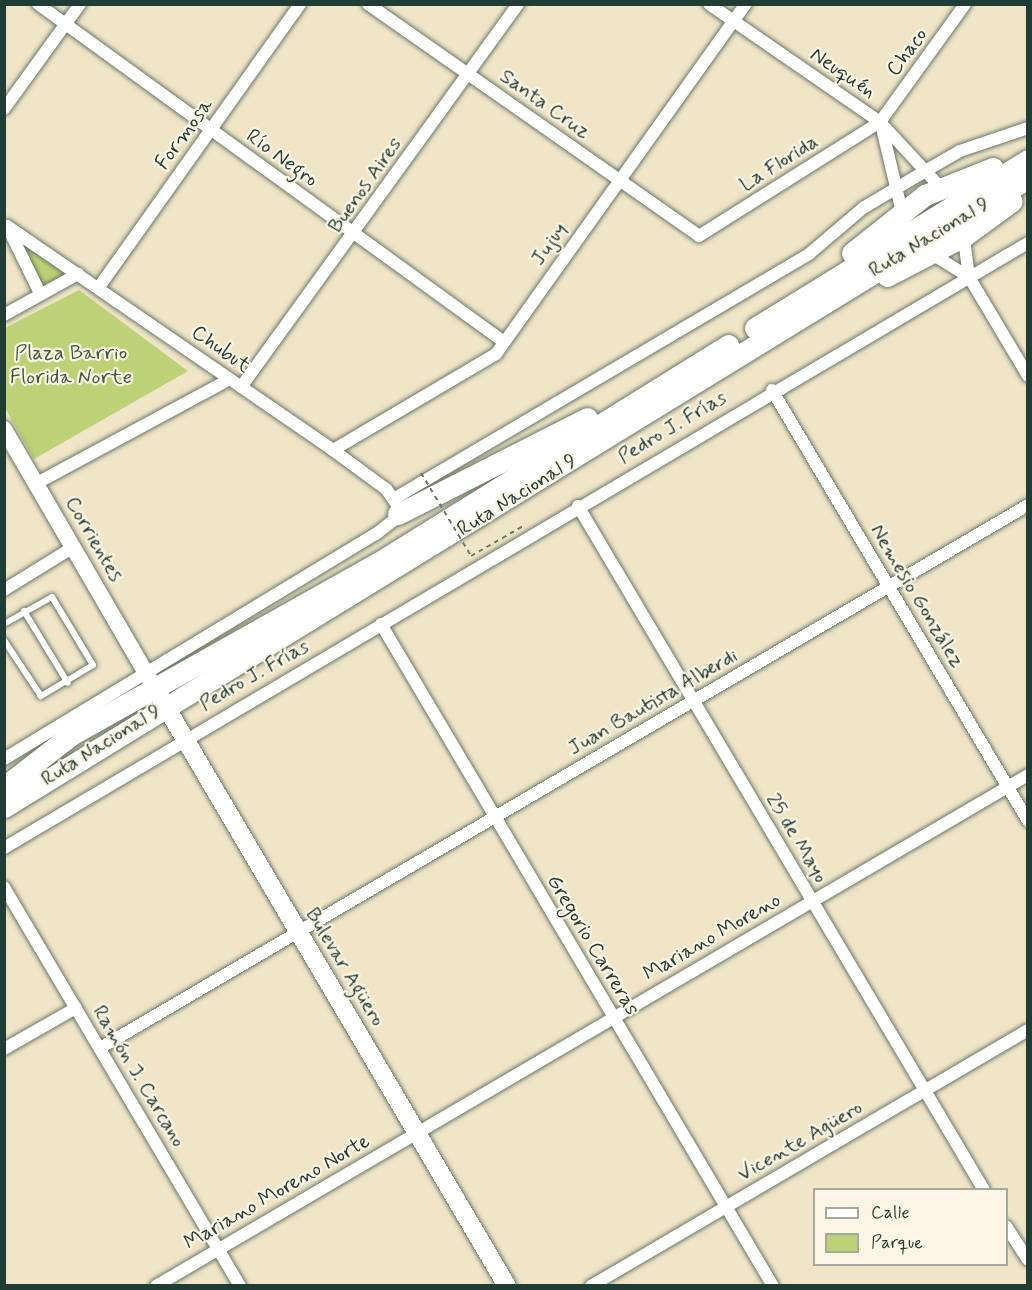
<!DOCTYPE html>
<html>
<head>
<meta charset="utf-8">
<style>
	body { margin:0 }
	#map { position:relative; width:1032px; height:1290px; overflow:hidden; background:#f0e5c7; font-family:Mynerve,sans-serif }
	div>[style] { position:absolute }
	.green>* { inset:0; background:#bdd276 }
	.path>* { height:2px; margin-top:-1px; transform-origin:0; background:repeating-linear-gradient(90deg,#687867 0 4.5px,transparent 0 9px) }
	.roads { filter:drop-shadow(0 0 2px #687867) drop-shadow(0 0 2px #687867) }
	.service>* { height:6px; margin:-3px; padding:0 3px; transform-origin:3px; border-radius:3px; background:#fff }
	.minor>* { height:12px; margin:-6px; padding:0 6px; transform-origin:6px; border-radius:6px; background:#fff }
	.tertiary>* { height:16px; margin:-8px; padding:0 8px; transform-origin:8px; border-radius:8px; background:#fff }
	.secondary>* { height:18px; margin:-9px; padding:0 9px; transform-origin:9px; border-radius:9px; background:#fff }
	.trunk>* { height:21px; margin:-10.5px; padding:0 10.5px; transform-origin:10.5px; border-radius:10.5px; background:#fff }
	.path-bridge>* { height:2px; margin-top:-1px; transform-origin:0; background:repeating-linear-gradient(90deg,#687867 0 4.5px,transparent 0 9px) }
	span { translate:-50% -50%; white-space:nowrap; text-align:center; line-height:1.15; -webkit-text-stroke:4.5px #fcf5e5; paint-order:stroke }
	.street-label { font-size:21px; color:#1f3d34 }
	.park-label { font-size:21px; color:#3f5b41 }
	.frame { position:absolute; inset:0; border:6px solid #1f3d34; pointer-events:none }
	.legend { position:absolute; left:813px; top:1188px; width:195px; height:78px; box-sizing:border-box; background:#fcf5e5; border:2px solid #a4ab9e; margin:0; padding:8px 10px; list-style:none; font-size:18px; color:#1f3d34 }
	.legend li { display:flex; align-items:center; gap:12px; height:30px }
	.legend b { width:30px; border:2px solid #a4ab9e }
</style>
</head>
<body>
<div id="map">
	<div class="green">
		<i style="clip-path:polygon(11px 231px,74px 274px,41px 290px)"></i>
		<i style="clip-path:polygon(79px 290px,188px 371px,34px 459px,5px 408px,5px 328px)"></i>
	</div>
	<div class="path">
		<i style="left:471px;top:556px;width:62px;rotate:-29.9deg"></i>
	</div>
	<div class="roads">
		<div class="service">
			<i style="left:24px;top:611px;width:84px;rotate:58.6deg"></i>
			<i style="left:4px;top:624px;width:55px;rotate:-29.4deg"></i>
			<i style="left:52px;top:597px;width:79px;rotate:58.9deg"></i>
			<i style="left:93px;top:665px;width:61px;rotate:149.2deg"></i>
			<i style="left:41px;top:696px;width:67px;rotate:-123.5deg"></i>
		</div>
		<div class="minor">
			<i style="left:38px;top:4px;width:576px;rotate:35.95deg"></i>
			<i style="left:368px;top:4px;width:404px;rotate:35deg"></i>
			<i style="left:699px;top:236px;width:214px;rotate:-32.2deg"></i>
			<i style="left:880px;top:122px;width:145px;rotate:-54.2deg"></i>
			<i style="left:709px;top:4px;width:208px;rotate:34.6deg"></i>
			<i style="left:880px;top:122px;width:94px;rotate:47.2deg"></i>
			<i style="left:4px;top:109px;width:130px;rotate:-54.1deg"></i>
			<i style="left:881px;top:124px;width:90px;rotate:76.6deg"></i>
			<i style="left:7px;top:226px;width:75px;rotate:63.8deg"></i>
			<i style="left:963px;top:231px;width:46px;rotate:82.6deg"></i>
			<i style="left:969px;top:277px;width:115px;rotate:59.2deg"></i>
			<i style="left:932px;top:254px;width:44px;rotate:31.9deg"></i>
			<i style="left:99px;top:287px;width:347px;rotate:-54.6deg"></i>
			<i style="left:4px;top:315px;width:85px;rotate:-29deg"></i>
			<i style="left:241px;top:387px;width:473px;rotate:-54.1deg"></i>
			<i style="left:772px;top:390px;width:501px;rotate:59.29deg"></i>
			<i style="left:333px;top:450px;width:189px;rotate:-30.5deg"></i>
			<i style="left:496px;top:354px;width:430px;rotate:-54.5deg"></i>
			<i style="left:37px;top:483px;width:219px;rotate:-28.3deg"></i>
			<i style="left:395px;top:498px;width:481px;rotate:-30.5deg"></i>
			<i style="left:809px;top:254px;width:71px;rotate:-40.4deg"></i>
			<i style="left:863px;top:208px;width:74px;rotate:-30.7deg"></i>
			<i style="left:927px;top:170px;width:38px;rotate:-30deg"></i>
			<i style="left:960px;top:151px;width:72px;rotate:-18.7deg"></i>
			<i style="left:578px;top:506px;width:795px;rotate:59.31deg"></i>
			<i style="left:4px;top:590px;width:80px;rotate:-31.7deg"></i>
			<i style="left:381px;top:624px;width:769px;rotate:59.37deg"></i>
			<i style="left:4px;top:759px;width:435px;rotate:-31.2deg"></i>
			<i style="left:376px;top:534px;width:23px;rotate:-38deg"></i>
			<i style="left:394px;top:520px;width:15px;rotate:-74deg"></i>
			<i style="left:398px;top:506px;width:21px;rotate:-125deg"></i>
			<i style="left:386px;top:489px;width:66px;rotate:-143.7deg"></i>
			<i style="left:333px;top:450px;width:396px;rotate:-145.5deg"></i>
			<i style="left:4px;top:848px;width:1189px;rotate:-30.58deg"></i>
			<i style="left:4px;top:887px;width:464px;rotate:59.4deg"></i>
			<i style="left:100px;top:1048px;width:1075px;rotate:-30.33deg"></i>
			<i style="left:4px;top:1049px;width:83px;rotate:-29.7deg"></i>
			<i style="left:1006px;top:1226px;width:40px;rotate:57.1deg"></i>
			<i style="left:156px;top:1286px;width:1011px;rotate:-30.37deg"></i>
			<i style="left:591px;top:1286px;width:506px;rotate:-30.36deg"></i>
		</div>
		<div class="tertiary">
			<i style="left:4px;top:429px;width:298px;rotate:59.8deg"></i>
		</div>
		<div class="secondary">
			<i style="left:159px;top:695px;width:686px;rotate:59.51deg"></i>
		</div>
		<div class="trunk">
			<i style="left:852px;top:253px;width:93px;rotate:-38.5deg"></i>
			<i style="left:925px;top:195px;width:73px;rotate:-21.7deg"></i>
			<i style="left:887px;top:276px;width:87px;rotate:-27.5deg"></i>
			<i style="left:964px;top:236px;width:59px;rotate:-36.1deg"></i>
			<i style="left:755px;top:328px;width:321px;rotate:-31.6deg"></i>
			<i style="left:398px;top:514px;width:212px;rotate:-26.9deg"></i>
			<i style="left:4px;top:787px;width:85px;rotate:-37.8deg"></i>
			<i style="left:71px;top:735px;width:361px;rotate:-29.3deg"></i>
			<i style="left:386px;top:558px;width:403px;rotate:-31.9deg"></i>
			<i style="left:4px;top:807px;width:1202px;rotate:-31.56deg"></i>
		</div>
	</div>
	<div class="path-bridge">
		<i style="left:421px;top:473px;width:97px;rotate:58.9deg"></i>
	</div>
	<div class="street-label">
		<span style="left:907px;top:52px;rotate:-54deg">Chaco</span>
		<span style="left:843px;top:73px;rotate:34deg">Neuquén</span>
		<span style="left:545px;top:104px;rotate:35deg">Santa Cruz</span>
		<span style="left:184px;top:134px;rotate:-54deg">Formosa</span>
		<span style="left:282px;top:158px;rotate:36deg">Río Negro</span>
		<span style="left:779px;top:163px;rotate:-32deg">La Florida</span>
		<span style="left:365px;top:185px;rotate:-55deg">Buenos Aires</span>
		<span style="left:929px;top:237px;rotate:-31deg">Ruta Nacional 9</span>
		<span style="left:549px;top:244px;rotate:-55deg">Jujuy</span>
		<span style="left:221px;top:349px;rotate:35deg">Chubut</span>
		<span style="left:672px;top:427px;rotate:-31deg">Pedro J. Frías</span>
		<span style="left:517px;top:495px;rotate:-32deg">Ruta Nacional 9</span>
		<span style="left:94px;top:539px;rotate:60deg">Corrientes</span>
		<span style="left:917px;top:596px;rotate:59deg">Nemesio González</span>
		<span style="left:254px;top:675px;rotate:-30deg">Pedro J. Frías</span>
		<span style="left:653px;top:702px;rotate:-30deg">Juan Bautista Alberdi</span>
		<span style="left:101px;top:745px;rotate:-32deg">Ruta Nacional 9</span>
		<span style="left:797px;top:838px;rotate:59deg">25 de Mayo</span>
		<span style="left:712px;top:937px;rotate:-30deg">Mariano Moreno</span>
		<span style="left:593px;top:945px;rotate:59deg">Gregorio Carreras</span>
		<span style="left:345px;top:967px;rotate:59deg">Bulevar Agüero</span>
		<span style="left:139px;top:1076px;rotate:59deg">Ramón J. Carcano</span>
		<span style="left:800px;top:1141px;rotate:-30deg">Vicente Agüero</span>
		<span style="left:277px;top:1192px;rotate:-30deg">Mariano Moreno Norte</span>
	</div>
	<div class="park-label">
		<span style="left:71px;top:365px">Plaza Barrio<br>Florida Norte</span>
	</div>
	<div class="frame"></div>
	<ul class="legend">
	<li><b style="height:8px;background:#fff"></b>Calle</li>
	<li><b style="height:16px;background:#bdd276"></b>Parque</li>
	</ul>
</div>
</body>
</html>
